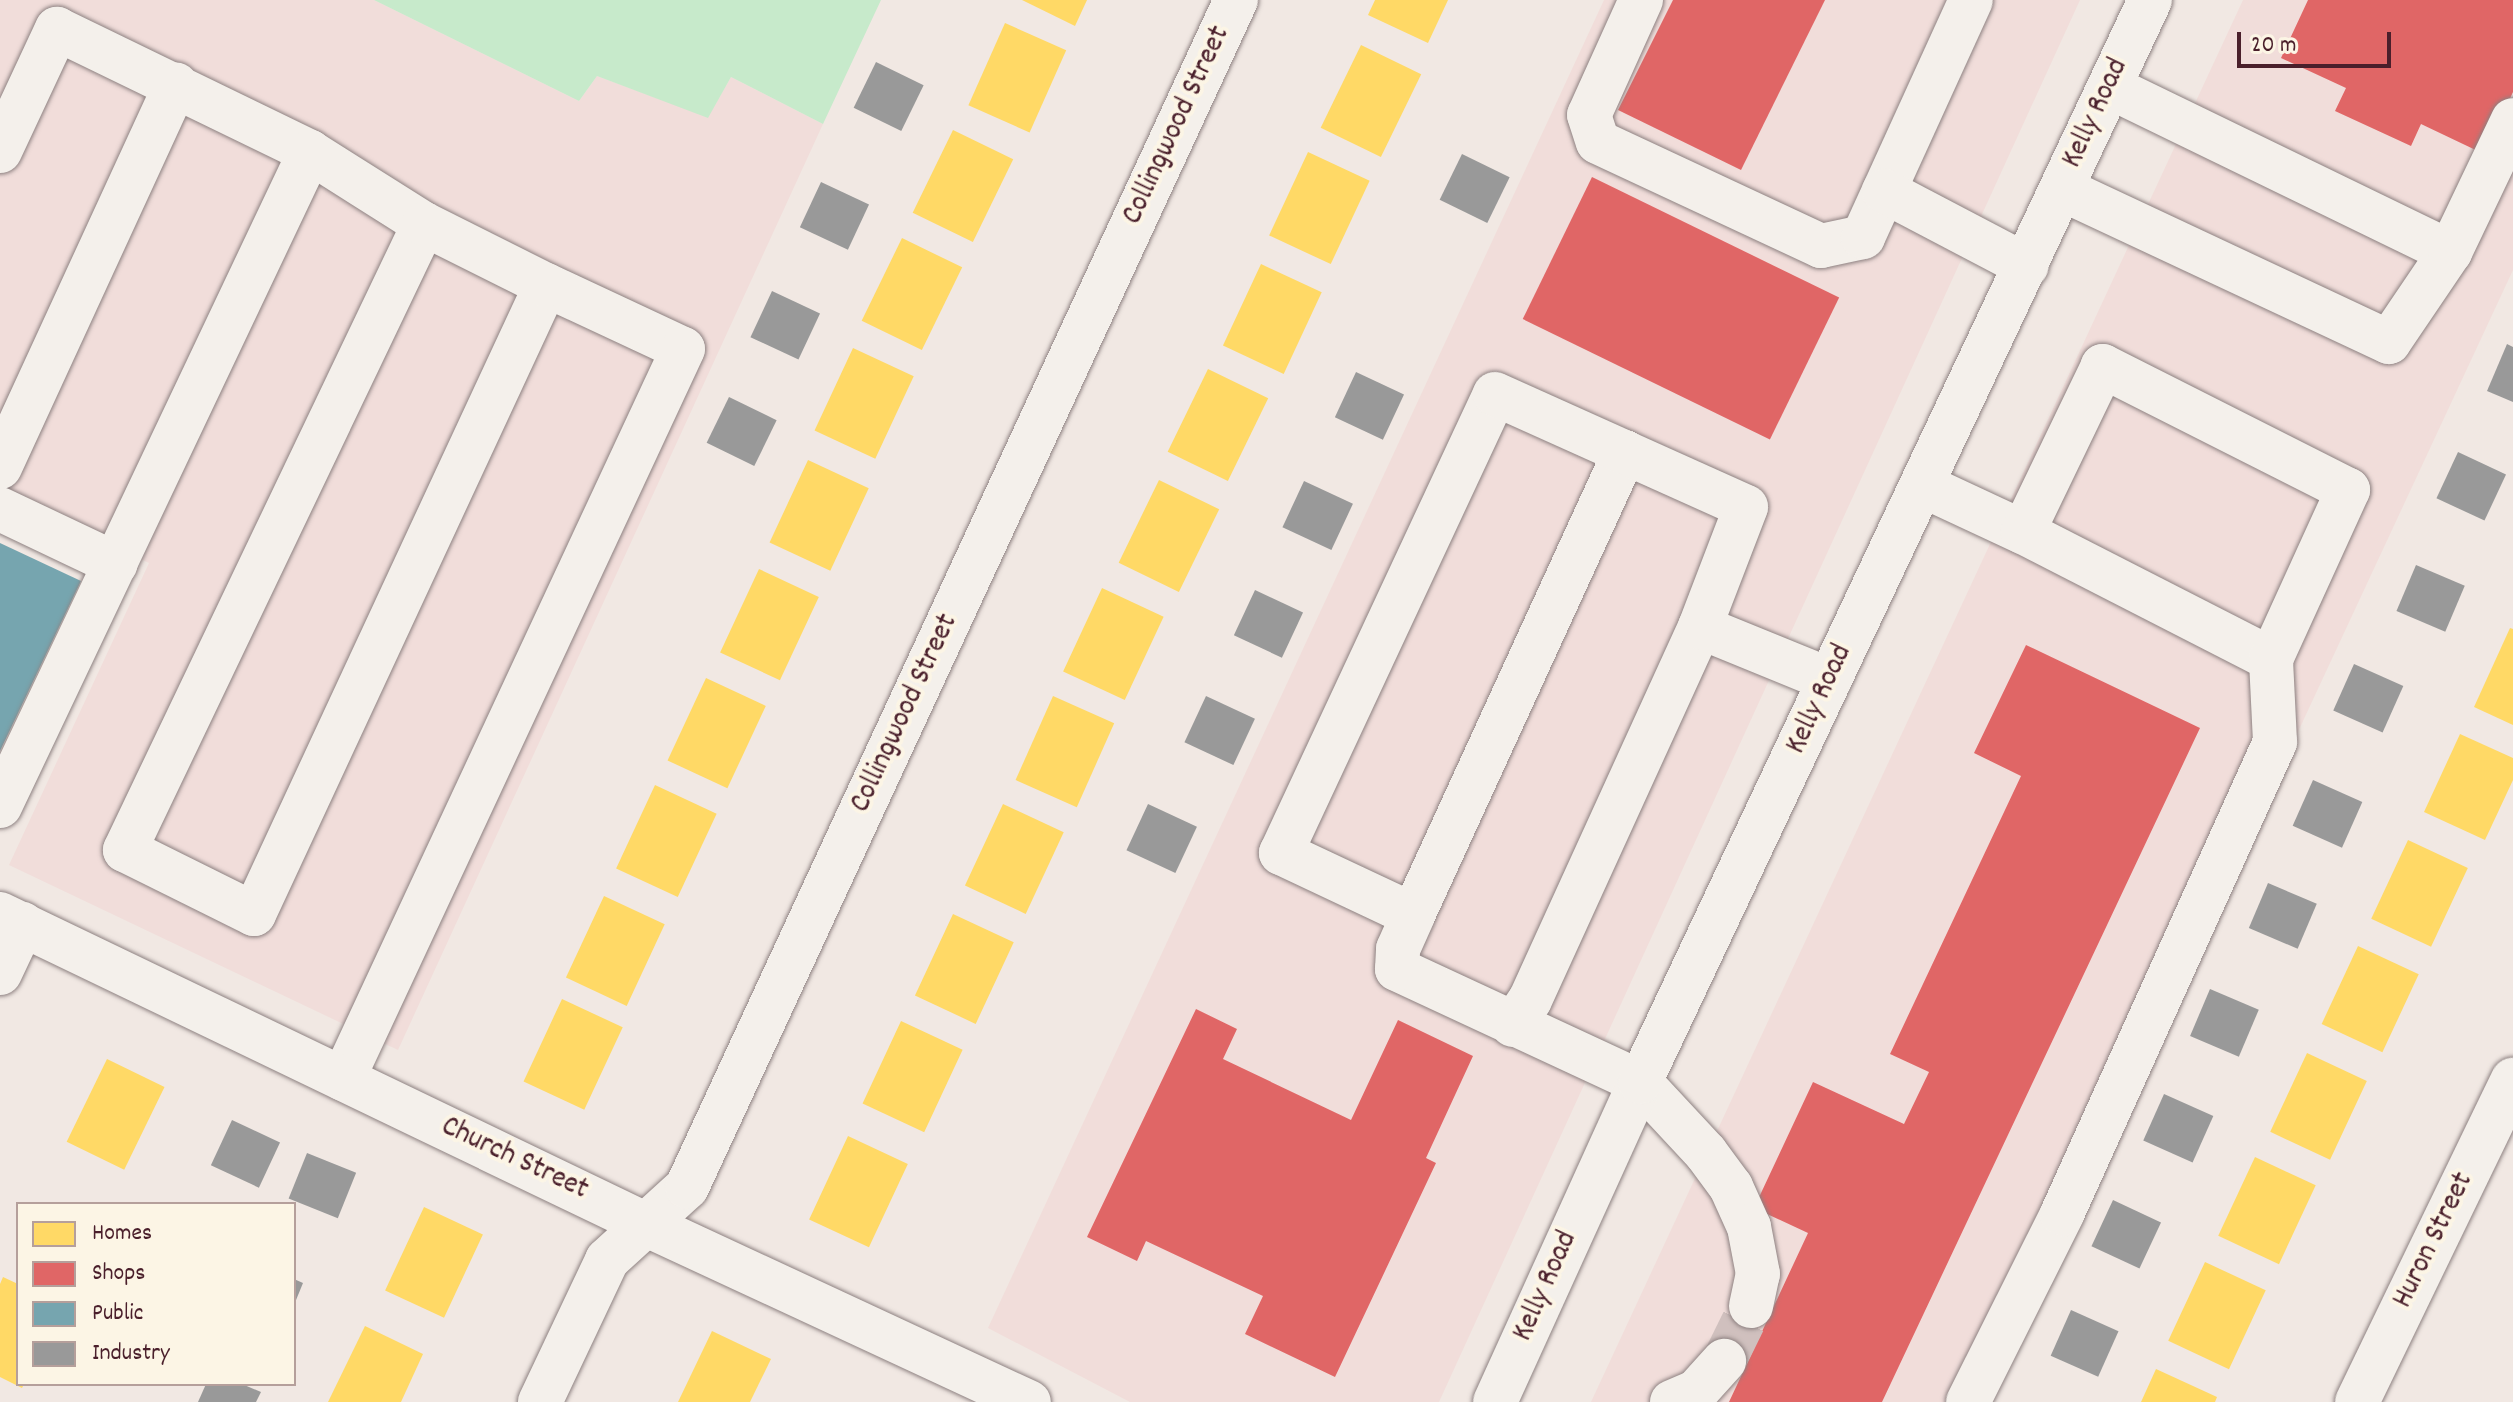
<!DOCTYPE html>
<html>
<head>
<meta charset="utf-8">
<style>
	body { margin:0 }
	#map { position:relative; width:2513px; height:1402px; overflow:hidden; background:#f1e8e3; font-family:Dekko,sans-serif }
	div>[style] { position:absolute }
	.built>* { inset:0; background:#f1ddda }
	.green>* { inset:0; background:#c7eacb }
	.homes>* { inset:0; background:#ffd966; transform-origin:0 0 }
	.shops>* { inset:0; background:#e06666; transform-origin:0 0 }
	.public>* { inset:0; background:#76a5af }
	.industry>* { inset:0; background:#999; transform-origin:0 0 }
	.minor-tunnel>* { height:44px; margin-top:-22px; transform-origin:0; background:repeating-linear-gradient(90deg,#d0c0be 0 44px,transparent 0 66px) }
	.roads { filter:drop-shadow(0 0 2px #8d8181) drop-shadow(0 0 2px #8d8181) }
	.minor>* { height:44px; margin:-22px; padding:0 22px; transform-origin:22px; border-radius:22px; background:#f4f0eb }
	span { translate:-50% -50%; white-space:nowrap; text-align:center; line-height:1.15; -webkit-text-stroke:8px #fcf5e5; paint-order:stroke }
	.street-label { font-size:30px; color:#4a1f2b }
	.legend { position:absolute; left:16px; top:1202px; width:280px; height:184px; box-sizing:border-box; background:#fcf5e5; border:2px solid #b59f9b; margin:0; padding:10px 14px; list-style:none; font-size:24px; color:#4a1f2b }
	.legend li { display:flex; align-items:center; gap:16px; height:40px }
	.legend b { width:40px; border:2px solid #b59f9b }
	.scale { position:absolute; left:2237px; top:32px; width:154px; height:36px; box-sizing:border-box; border:4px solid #4a1f2b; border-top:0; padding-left:10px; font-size:24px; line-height:28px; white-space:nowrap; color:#4a1f2b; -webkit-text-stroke:6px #fcf5e5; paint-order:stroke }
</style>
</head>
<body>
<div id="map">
	<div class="built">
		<i style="clip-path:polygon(0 0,374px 0,579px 101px,597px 76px,708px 117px,731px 77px,823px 124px,398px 1050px,9px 865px,149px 563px,0 490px)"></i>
		<i style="clip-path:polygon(1604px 0,2080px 0,1439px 1402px,1130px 1402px,988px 1328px)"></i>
		<i style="clip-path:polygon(2243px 0,2513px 0,2513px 270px,1986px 1402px,1591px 1402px)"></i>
	</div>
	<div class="green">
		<i style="clip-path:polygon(374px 0,881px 0,823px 124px,731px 77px,708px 118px,597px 76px,579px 101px)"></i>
	</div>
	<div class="homes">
		<i style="clip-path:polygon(1022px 0,1087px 0,1075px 26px)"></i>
		<i style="clip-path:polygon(1375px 0,1448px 0,1428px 43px,1368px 15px)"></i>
		<i style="left:1005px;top:23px;width:67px;height:90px;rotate:24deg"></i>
		<i style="left:1361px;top:45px;width:67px;height:92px;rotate:26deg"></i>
		<i style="left:953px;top:130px;width:67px;height:92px;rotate:26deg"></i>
		<i style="left:1308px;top:152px;width:68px;height:92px;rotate:25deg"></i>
		<i style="left:902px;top:238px;width:67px;height:92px;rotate:26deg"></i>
		<i style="left:1261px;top:264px;width:67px;height:90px;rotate:25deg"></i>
		<i style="left:853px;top:348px;width:67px;height:91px;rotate:25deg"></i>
		<i style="left:1208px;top:369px;width:67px;height:92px;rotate:26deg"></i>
		<i style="left:808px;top:460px;width:67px;height:91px;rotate:25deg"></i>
		<i style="left:1159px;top:480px;width:67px;height:92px;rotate:26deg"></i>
		<i style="left:759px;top:569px;width:66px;height:92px;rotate:25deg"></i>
		<i style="left:1102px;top:588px;width:68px;height:92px;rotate:25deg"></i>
		<i style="clip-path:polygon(2510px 628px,2513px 629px,2513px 725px,2474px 707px)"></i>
		<i style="left:706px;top:678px;width:66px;height:91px;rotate:25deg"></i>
		<i style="left:1053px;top:696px;width:67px;height:92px;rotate:24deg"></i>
		<i style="clip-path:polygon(2460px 734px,2513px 758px,2513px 780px,2485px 840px,2424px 812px)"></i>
		<i style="left:655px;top:785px;width:68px;height:92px;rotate:25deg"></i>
		<i style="left:1003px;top:804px;width:67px;height:90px;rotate:25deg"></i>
		<i style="left:2408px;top:840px;width:66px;height:87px;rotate:25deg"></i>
		<i style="left:604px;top:896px;width:67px;height:90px;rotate:25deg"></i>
		<i style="left:953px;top:914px;width:67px;height:90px;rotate:25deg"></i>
		<i style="left:2358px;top:946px;width:67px;height:86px;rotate:25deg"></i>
		<i style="left:562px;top:999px;width:67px;height:91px;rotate:25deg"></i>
		<i style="left:901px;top:1021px;width:68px;height:91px;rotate:25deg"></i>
		<i style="left:2307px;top:1053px;width:66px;height:87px;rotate:25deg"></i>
		<i style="left:107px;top:1059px;width:64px;height:92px;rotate:26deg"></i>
		<i style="left:848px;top:1136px;width:66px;height:92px;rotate:25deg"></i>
		<i style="left:2255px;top:1157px;width:67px;height:87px;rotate:25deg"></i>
		<i style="left:424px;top:1207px;width:65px;height:92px;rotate:25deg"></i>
		<i style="left:2205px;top:1262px;width:67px;height:87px;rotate:25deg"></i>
		<i style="clip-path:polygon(3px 1277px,18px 1284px,18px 1384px,24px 1384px,22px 1388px,0 1377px,0 1284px)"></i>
		<i style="clip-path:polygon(365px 1326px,423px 1354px,401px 1402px,328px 1402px)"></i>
		<i style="clip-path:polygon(712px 1331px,771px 1359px,750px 1402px,678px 1402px)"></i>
		<i style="clip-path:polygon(2156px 1369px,2217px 1397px,2215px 1402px,2141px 1402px)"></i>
	</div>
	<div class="shops">
		<i style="clip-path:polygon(1673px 0,1825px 0,1741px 170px,1618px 110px)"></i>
		<i style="clip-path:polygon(2308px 0,2513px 0,2513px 92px,2484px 154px,2421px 124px,2411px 146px,2335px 111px,2346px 88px,2281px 58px)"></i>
		<i style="left:1592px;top:177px;width:275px;height:158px;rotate:26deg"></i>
		<i style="clip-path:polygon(2026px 645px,2200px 728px,1882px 1402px,1729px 1402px,1808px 1233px,1754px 1208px,1813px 1082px,1904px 1124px,1929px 1072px,1890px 1054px,2021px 776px,1974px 753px)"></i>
		<i style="clip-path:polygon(1196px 1009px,1237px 1029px,1223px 1059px,1351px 1120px,1398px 1020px,1473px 1056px,1426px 1158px,1436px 1163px,1335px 1377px,1245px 1334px,1263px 1296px,1146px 1241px,1137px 1261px,1087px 1237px)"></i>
	</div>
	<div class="public">
		<i style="clip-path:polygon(0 543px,81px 581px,0 751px)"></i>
	</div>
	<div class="industry">
		<i style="left:876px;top:62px;width:53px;height:51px;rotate:26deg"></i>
		<i style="left:1462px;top:154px;width:53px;height:51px;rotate:26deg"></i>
		<i style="left:821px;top:182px;width:53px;height:50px;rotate:25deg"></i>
		<i style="left:772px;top:291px;width:53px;height:51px;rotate:25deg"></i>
		<i style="clip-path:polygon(2507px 344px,2513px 347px,2513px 402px,2487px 391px)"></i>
		<i style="left:1356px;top:372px;width:53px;height:50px;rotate:25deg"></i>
		<i style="left:729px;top:397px;width:53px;height:51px;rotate:26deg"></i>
		<i style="left:2458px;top:452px;width:53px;height:51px;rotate:25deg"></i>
		<i style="left:1304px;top:481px;width:54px;height:51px;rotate:25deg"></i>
		<i style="left:2416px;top:565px;width:53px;height:50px;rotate:23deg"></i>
		<i style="left:1255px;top:590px;width:53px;height:50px;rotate:25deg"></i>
		<i style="left:2354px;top:664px;width:54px;height:51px;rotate:24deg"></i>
		<i style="left:1206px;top:696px;width:54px;height:51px;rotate:25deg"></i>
		<i style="left:2313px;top:780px;width:54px;height:50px;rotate:24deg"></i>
		<i style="left:1148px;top:804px;width:54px;height:51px;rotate:25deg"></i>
		<i style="left:2268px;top:883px;width:53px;height:49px;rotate:23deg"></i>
		<i style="left:2210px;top:989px;width:53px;height:51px;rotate:23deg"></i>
		<i style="left:2164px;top:1094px;width:54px;height:51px;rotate:24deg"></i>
		<i style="left:232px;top:1120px;width:53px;height:50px;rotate:25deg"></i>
		<i style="left:307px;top:1153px;width:53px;height:49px;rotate:22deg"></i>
		<i style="left:2113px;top:1200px;width:53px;height:51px;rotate:25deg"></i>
		<i style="clip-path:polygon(294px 1279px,303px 1283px,294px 1305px)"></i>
		<i style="left:2071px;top:1310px;width:52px;height:50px;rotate:24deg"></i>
		<i style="clip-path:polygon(206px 1384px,242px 1384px,261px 1392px,256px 1402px,198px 1402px)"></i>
	</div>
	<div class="minor-tunnel">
		<i style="left:1724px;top:1361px;width:61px;rotate:-63.9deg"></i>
	</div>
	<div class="roads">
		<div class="minor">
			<i style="left:1641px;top:0;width:126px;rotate:114.3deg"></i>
			<i style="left:1589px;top:115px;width:28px;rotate:72deg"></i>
			<i style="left:1598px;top:142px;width:246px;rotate:25deg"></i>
			<i style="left:1821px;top:246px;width:43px;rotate:-12.1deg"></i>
			<i style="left:1863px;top:237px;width:260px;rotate:-65.5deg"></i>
			<i style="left:2110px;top:87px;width:378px;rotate:25.9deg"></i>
			<i style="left:0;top:151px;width:135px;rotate:-65deg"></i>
			<i style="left:57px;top:29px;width:281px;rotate:25.9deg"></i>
			<i style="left:310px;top:152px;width:135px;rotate:32.3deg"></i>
			<i style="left:424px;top:224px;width:694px;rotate:115.53deg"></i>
			<i style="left:125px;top:850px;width:144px;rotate:26.4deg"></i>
			<i style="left:254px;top:914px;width:693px;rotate:-65.1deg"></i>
			<i style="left:546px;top:285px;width:151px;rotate:25deg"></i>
			<i style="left:683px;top:349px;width:805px;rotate:114.97deg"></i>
			<i style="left:2062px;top:189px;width:361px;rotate:25.1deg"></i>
			<i style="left:2389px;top:342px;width:109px;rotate:-55.9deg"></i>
			<i style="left:2450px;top:252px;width:146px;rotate:-64.5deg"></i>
			<i style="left:1884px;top:191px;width:161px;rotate:27.7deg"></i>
			<i style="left:424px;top:224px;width:136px;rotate:26.6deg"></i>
			<i style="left:0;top:467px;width:421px;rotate:-65.3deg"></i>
			<i style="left:1922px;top:485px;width:111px;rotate:25deg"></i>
			<i style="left:2023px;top:532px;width:279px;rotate:27.1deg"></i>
			<i style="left:0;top:509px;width:128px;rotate:25.4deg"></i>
			<i style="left:0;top:806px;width:724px;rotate:-64.64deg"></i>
			<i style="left:0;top:914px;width:718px;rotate:25.67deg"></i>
			<i style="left:647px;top:1225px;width:421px;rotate:24.9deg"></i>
			<i style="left:1413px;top:915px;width:509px;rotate:-65.4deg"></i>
			<i style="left:0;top:973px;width:54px;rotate:-64.9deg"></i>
			<i style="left:1513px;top:1025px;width:30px;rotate:-56deg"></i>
			<i style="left:1530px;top:1000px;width:410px;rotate:-65.5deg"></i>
			<i style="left:1751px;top:1306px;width:33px;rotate:-78deg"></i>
			<i style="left:1758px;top:1274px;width:48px;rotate:-100.8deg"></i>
			<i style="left:1749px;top:1227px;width:44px;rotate:-114.2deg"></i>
			<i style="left:1731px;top:1187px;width:42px;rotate:-126.3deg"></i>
			<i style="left:1706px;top:1153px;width:97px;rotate:-132.9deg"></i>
			<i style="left:1640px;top:1082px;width:268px;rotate:-155.1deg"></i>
			<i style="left:1397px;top:969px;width:20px;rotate:-87deg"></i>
			<i style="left:1398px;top:949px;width:37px;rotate:-66deg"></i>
			<i style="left:1413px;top:915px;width:146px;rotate:-154.8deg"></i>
			<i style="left:1281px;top:853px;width:506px;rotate:-65deg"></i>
			<i style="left:1495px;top:394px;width:275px;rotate:24.2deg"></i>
			<i style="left:1746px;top:507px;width:129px;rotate:111deg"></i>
			<i style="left:1700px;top:627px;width:140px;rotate:22.2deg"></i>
			<i style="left:540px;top:1402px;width:157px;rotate:-64.7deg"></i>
			<i style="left:607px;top:1260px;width:108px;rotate:-42.4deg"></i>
			<i style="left:687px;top:1187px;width:1308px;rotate:-65.18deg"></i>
			<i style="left:1495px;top:1402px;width:351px;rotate:-65.6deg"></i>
			<i style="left:1640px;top:1082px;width:1196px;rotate:-64.76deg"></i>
			<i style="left:1672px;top:1402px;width:26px;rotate:-23deg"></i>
			<i style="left:1696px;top:1392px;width:42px;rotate:-47.9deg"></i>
			<i style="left:1968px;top:1402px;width:210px;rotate:-63.4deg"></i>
			<i style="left:2062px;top:1214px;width:518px;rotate:-65.71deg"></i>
			<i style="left:2275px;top:742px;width:83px;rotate:-92.8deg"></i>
			<i style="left:2271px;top:659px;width:186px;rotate:-65.5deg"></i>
			<i style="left:2348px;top:490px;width:275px;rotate:-153.2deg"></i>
			<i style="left:2103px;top:366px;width:184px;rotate:115.7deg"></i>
			<i style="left:2357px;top:1402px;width:358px;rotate:-64.2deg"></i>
		</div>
	</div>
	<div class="street-label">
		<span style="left:2097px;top:114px;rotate:-65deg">Kelly Road</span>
		<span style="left:1178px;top:126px;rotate:-65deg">Collingwood Street</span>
		<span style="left:1821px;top:700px;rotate:-65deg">Kelly Road</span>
		<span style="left:906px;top:714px;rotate:-65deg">Collingwood Street</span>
		<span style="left:514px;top:1160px;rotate:25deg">Church Street</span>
		<span style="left:2435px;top:1241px;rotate:-64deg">Huron Street</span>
		<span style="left:1547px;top:1287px;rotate:-66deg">Kelly Road</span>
	</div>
	<ul class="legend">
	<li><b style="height:22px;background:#ffd966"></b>Homes</li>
	<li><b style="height:22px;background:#e06666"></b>Shops</li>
	<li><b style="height:22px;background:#76a5af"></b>Public</li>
	<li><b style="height:22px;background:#999"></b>Industry</li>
	</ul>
	<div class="scale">20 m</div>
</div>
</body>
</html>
